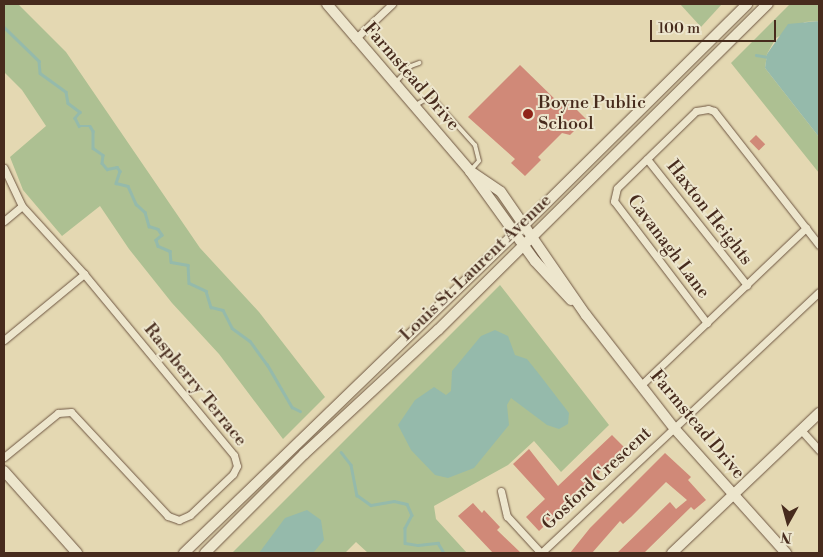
<!DOCTYPE html>
<html>
<head>
<meta charset="utf-8">
<style>
	body { margin:0 }
	#map { position:relative; width:823px; height:557px; overflow:hidden; background:#e4d8b2; font-family:"Libre Bodoni",serif }
	div>[style] { position:absolute }
	.green>* { inset:0; background:#adc092 }
	.water>* { inset:0; background:#95baab }
	.stream>* { height:2.5px; margin:-1.25px; padding:0 1.25px; transform-origin:1.25px; border-radius:1.25px; background:#95baab }
	.building>* { inset:0; background:#d08978; transform-origin:0 0 }
	.roads { filter:drop-shadow(0 0 1px #6e5642) drop-shadow(0 0 1px #6e5642) }
	.lane>* { height:4px; margin:-2px; padding:0 2px; transform-origin:2px; border-radius:2px; background:#ede6cd }
	.street>* { height:7px; margin:-3.5px; padding:0 3.5px; transform-origin:3.5px; border-radius:3.5px; background:#ede6cd }
	.secondary>* { height:10px; margin:-5px; padding:0 5px; transform-origin:5px; border-radius:5px; background:#ede6cd }
	.dots>* { width:14px; height:14px; translate:-50% -50%; box-sizing:border-box; border:2px solid #ede6cd; border-radius:50% }
	span { translate:-50% -50%; white-space:nowrap; text-align:center; line-height:1.15; -webkit-text-stroke:4px #ede6cd; paint-order:stroke }
	.street-label { font-size:18px; color:#472b1d }
	.poi-label { font-size:18px; color:#472b1d }
	.left { translate:0 -50%; text-align:left }
	.frame { position:absolute; inset:0; border:5px solid #472b1d; pointer-events:none }
	.north { position:absolute; left:763px; top:497px; width:50px; height:50px; -webkit-text-stroke:4px #ede6cd; paint-order:stroke; rotate:187deg; font-size:14px; font-weight:700; line-height:20px; text-align:center; color:#472b1d }
	.north::after { content:''; display:block; margin:auto; width:18px; height:22px; background:#472b1d; clip-path:polygon(50% 0,100% 100%,50% 72%,0 100%) }
	.scale { position:absolute; left:650px; top:20px; width:126px; height:22px; box-sizing:border-box; border:2px solid #472b1d; border-top:0; padding-left:6px; font-size:15px; line-height:18px; white-space:nowrap; color:#472b1d; -webkit-text-stroke:4px #ede6cd; paint-order:stroke }
</style>
</head>
<body>
<div id="map">
	<div class="green">
		<i style="clip-path:polygon(4px 4px,18px 4px,66px 52px,200px 248px,259px 312px,325px 397px,283px 439px,219px 354px,172px 303px,129px 249px,100px 206px,62px 236px,23px 190px,10px 157px,46px 126px,22px 90px,4px 72px)"></i>
		<i style="clip-path:polygon(680px 4px,722px 4px,701px 27px)"></i>
		<i style="clip-path:polygon(790px 4px,819px 4px,819px 21px,805px 22px,776px 38px,767px 54px,765px 68px,819px 137px,819px 173px,731px 63px)"></i>
		<i style="clip-path:polygon(500px 285px,609px 425px,561px 472px,534px 441px,508px 465px,434px 506px,436px 519px,467px 553px,368px 553px,356px 542px,345px 553px,232px 553px)"></i>
	</div>
	<div class="water">
		<i style="clip-path:polygon(819px 5px,819px 137px,765px 68px,767px 54px,788px 24px,819px 21px)"></i>
		<i style="clip-path:polygon(495px 330px,508px 336px,515px 355px,527px 359px,539px 374px,569px 413px,568px 424px,559px 429px,547px 425px,511px 398px,507px 405px,509px 425px,474px 468px,448px 478px,435px 475px,411px 450px,398px 425px,415px 400px,434px 387px,446px 395px,451px 391px,452px 371px,481px 336px)"></i>
		<i style="clip-path:polygon(307px 510px,321px 520px,324px 540px,313px 553px,259px 553px,285px 518px)"></i>
	</div>
	<div class="stream">
		<i style="left:4px;top:27px;width:49px;rotate:44.2deg"></i>
		<i style="left:39px;top:61px;width:12px;rotate:85deg"></i>
		<i style="left:40px;top:73px;width:32px;rotate:36deg"></i>
		<i style="left:66px;top:92px;width:11px;rotate:80deg"></i>
		<i style="left:68px;top:103px;width:15px;rotate:37deg"></i>
		<i style="left:80px;top:112px;width:8px;rotate:130deg"></i>
		<i style="left:75px;top:118px;width:9px;rotate:63deg"></i>
		<i style="left:79px;top:126px;width:11px"></i>
		<i style="left:90px;top:126px;width:6px;rotate:59deg"></i>
		<i style="left:93px;top:131px;width:17px;rotate:90deg"></i>
		<i style="left:93px;top:148px;width:12px;rotate:35deg"></i>
		<i style="left:103px;top:155px;width:8px;rotate:97deg"></i>
		<i style="left:102px;top:163px;width:8px;rotate:50deg"></i>
		<i style="left:107px;top:169px;width:10px;rotate:-11deg"></i>
		<i style="left:117px;top:167px;width:5px;rotate:53deg"></i>
		<i style="left:120px;top:171px;width:13px;rotate:108deg"></i>
		<i style="left:116px;top:183px;width:12px;rotate:14deg"></i>
		<i style="left:128px;top:186px;width:20px;rotate:66deg"></i>
		<i style="left:136px;top:204px;width:12px;rotate:42deg"></i>
		<i style="left:145px;top:212px;width:15px;rotate:74deg"></i>
		<i style="left:149px;top:226px;width:9px;rotate:18deg"></i>
		<i style="left:158px;top:229px;width:7px;rotate:56deg"></i>
		<i style="left:162px;top:235px;width:8px;rotate:140deg"></i>
		<i style="left:156px;top:240px;width:6px;rotate:72deg"></i>
		<i style="left:158px;top:246px;width:13px;rotate:23deg"></i>
		<i style="left:170px;top:251px;width:11px;rotate:85deg"></i>
		<i style="left:171px;top:262px;width:17px;rotate:10deg"></i>
		<i style="left:188px;top:265px;width:18px;rotate:87deg"></i>
		<i style="left:189px;top:283px;width:19px;rotate:25deg"></i>
		<i style="left:206px;top:291px;width:17px;rotate:73deg"></i>
		<i style="left:211px;top:307px;width:12px;rotate:14deg"></i>
		<i style="left:223px;top:310px;width:20px;rotate:63deg"></i>
		<i style="left:232px;top:328px;width:22px;rotate:36deg"></i>
		<i style="left:250px;top:341px;width:29px;rotate:54deg"></i>
		<i style="left:267px;top:364px;width:50px;rotate:59.8deg"></i>
		<i style="left:292px;top:407px;width:9px;rotate:27deg"></i>
		<i style="left:756px;top:55px;width:12px;rotate:9deg"></i>
		<i style="left:341px;top:452px;width:16px;rotate:52deg"></i>
		<i style="left:351px;top:465px;width:31px;rotate:79deg"></i>
		<i style="left:357px;top:495px;width:17px;rotate:36deg"></i>
		<i style="left:371px;top:505px;width:23px;rotate:-10deg"></i>
		<i style="left:394px;top:501px;width:13px;rotate:13deg"></i>
		<i style="left:407px;top:504px;width:12px;rotate:66deg"></i>
		<i style="left:412px;top:515px;width:15px;rotate:118deg"></i>
		<i style="left:405px;top:528px;width:15px;rotate:90deg"></i>
		<i style="left:405px;top:543px;width:13px;rotate:9deg"></i>
		<i style="left:418px;top:545px;width:20px;rotate:-6deg"></i>
		<i style="left:438px;top:543px;width:12px;rotate:59deg"></i>
	</div>
	<div class="building">
		<i style="clip-path:polygon(520px 65px,562px 106px,567px 100px,586px 119px,570px 135px,562px 133px,538px 157px,541px 160px,525px 176px,511px 163px,515px 159px,468px 117px)"></i>
		<i style="left:756px;top:135px;width:13px;height:9px;rotate:45deg"></i>
		<i style="clip-path:polygon(612px 435px,625px 448px,539px 531px,526px 517px,545px 499px,513px 464px,529px 449px,558px 486px)"></i>
		<i style="clip-path:polygon(665px 453px,691px 477px,688px 480px,706px 500px,694px 510px,691px 507px,644px 553px,617px 553px,670px 502px,676px 509px,687px 500px,666px 482px,631px 517px,623px 524px,620px 521px,592px 553px,570px 553px,590px 528px)"></i>
		<i style="clip-path:polygon(473px 503px,482px 513px,484px 510px,500px 527px,497px 530px,521px 553px,493px 553px,458px 516px)"></i>
	</div>
	<div class="roads">
		<div class="lane">
			<i style="left:396px;top:82px;width:22px;rotate:-47deg"></i>
			<i style="left:411px;top:66px;width:9px;rotate:-21deg"></i>
			<i style="left:416px;top:105px;width:12px;rotate:-31deg"></i>
			<i style="left:426px;top:99px;width:12px;rotate:20deg"></i>
			<i style="left:437px;top:103px;width:57px;rotate:47.9deg"></i>
			<i style="left:475px;top:145px;width:16px;rotate:76deg"></i>
			<i style="left:479px;top:161px;width:13px;rotate:132deg"></i>
		</div>
		<div class="street">
			<i style="left:355px;top:39px;width:51px;rotate:-43.4deg"></i>
			<i style="left:647px;top:159px;width:161px;rotate:51.6deg"></i>
			<i style="left:4px;top:168px;width:42px;rotate:64.7deg"></i>
			<i style="left:22px;top:206px;width:92px;rotate:47.6deg"></i>
			<i style="left:84px;top:274px;width:235px;rotate:50.4deg"></i>
			<i style="left:234px;top:455px;width:11px;rotate:75deg"></i>
			<i style="left:237px;top:466px;width:9px;rotate:117deg"></i>
			<i style="left:233px;top:474px;width:59px;rotate:136.4deg"></i>
			<i style="left:190px;top:515px;width:12px;rotate:156deg"></i>
			<i style="left:179px;top:520px;width:12px;rotate:-160deg"></i>
			<i style="left:168px;top:516px;width:142px;rotate:-133deg"></i>
			<i style="left:71px;top:412px;width:13px;rotate:176deg"></i>
			<i style="left:58px;top:413px;width:70px;rotate:140.8deg"></i>
			<i style="left:4px;top:221px;width:23px;rotate:-40deg"></i>
			<i style="left:707px;top:323px;width:153px;rotate:-127.3deg"></i>
			<i style="left:614px;top:201px;width:13px;rotate:-77deg"></i>
			<i style="left:617px;top:188px;width:110px;rotate:-44.3deg"></i>
			<i style="left:696px;top:111px;width:12px;rotate:-9deg"></i>
			<i style="left:708px;top:109px;width:6px;rotate:18deg"></i>
			<i style="left:714px;top:111px;width:170px;rotate:51.9deg"></i>
			<i style="left:4px;top:340px;width:104px;rotate:-39.5deg"></i>
			<i style="left:641px;top:385px;width:228px;rotate:-43.6deg"></i>
			<i style="left:801px;top:430px;width:27px;rotate:48deg"></i>
			<i style="left:501px;top:491px;width:26px;rotate:77deg"></i>
			<i style="left:507px;top:516px;width:50px;rotate:47.4deg"></i>
			<i style="left:541px;top:553px;width:381px;rotate:-43.2deg"></i>
		</div>
		<div class="secondary">
			<i style="left:327px;top:4px;width:220px;rotate:49.4deg"></i>
			<i style="left:470px;top:171px;width:111px;rotate:54.2deg"></i>
			<i style="left:535px;top:261px;width:53px;rotate:47.3deg"></i>
			<i style="left:470px;top:171px;width:37px;rotate:34deg"></i>
			<i style="left:501px;top:192px;width:150px;rotate:55.4deg"></i>
			<i style="left:586px;top:315px;width:143px;rotate:52.1deg"></i>
			<i style="left:674px;top:428px;width:168px;rotate:48.1deg"></i>
			<i style="left:4px;top:471px;width:110px;rotate:48.3deg"></i>
			<i style="left:184px;top:553px;width:472px;rotate:-44deg"></i>
			<i style="left:524px;top:225px;width:314px;rotate:-44.7deg"></i>
			<i style="left:205px;top:553px;width:140px;rotate:-45deg"></i>
			<i style="left:304px;top:454px;width:183px;rotate:-42.8deg"></i>
			<i style="left:438px;top:330px;width:464px;rotate:-44.7deg"></i>
			<i style="left:672px;top:553px;width:203px;rotate:-43.6deg"></i>
		</div>
	</div>
	<div class="dots">
		<i style="left:528px;top:114px;background:#8f2418"></i>
	</div>
	<div class="street-label">
		<span style="left:411px;top:77px;rotate:49deg">Farmstead Drive</span>
		<span style="left:709px;top:213px;rotate:52deg">Haxton Heights</span>
		<span style="left:668px;top:247px;rotate:53deg">Cavanagh Lane</span>
		<span style="left:476px;top:268px;rotate:-44deg">Louis St. Laurent Avenue</span>
		<span style="left:195px;top:385px;rotate:51deg">Raspberry Terrace</span>
		<span style="left:697px;top:425px;rotate:50deg">Farmstead Drive</span>
		<span style="left:597px;top:479px;rotate:-43deg">Gosford Crescent</span>
	</div>
	<div class="poi-label">
		<span class="left" style="left:538px;top:114px">Boyne Public<br>School</span>
	</div>
	<div class="frame"></div>
	<div class="north">N</div>
	<div class="scale">100 m</div>
</div>
</body>
</html>
